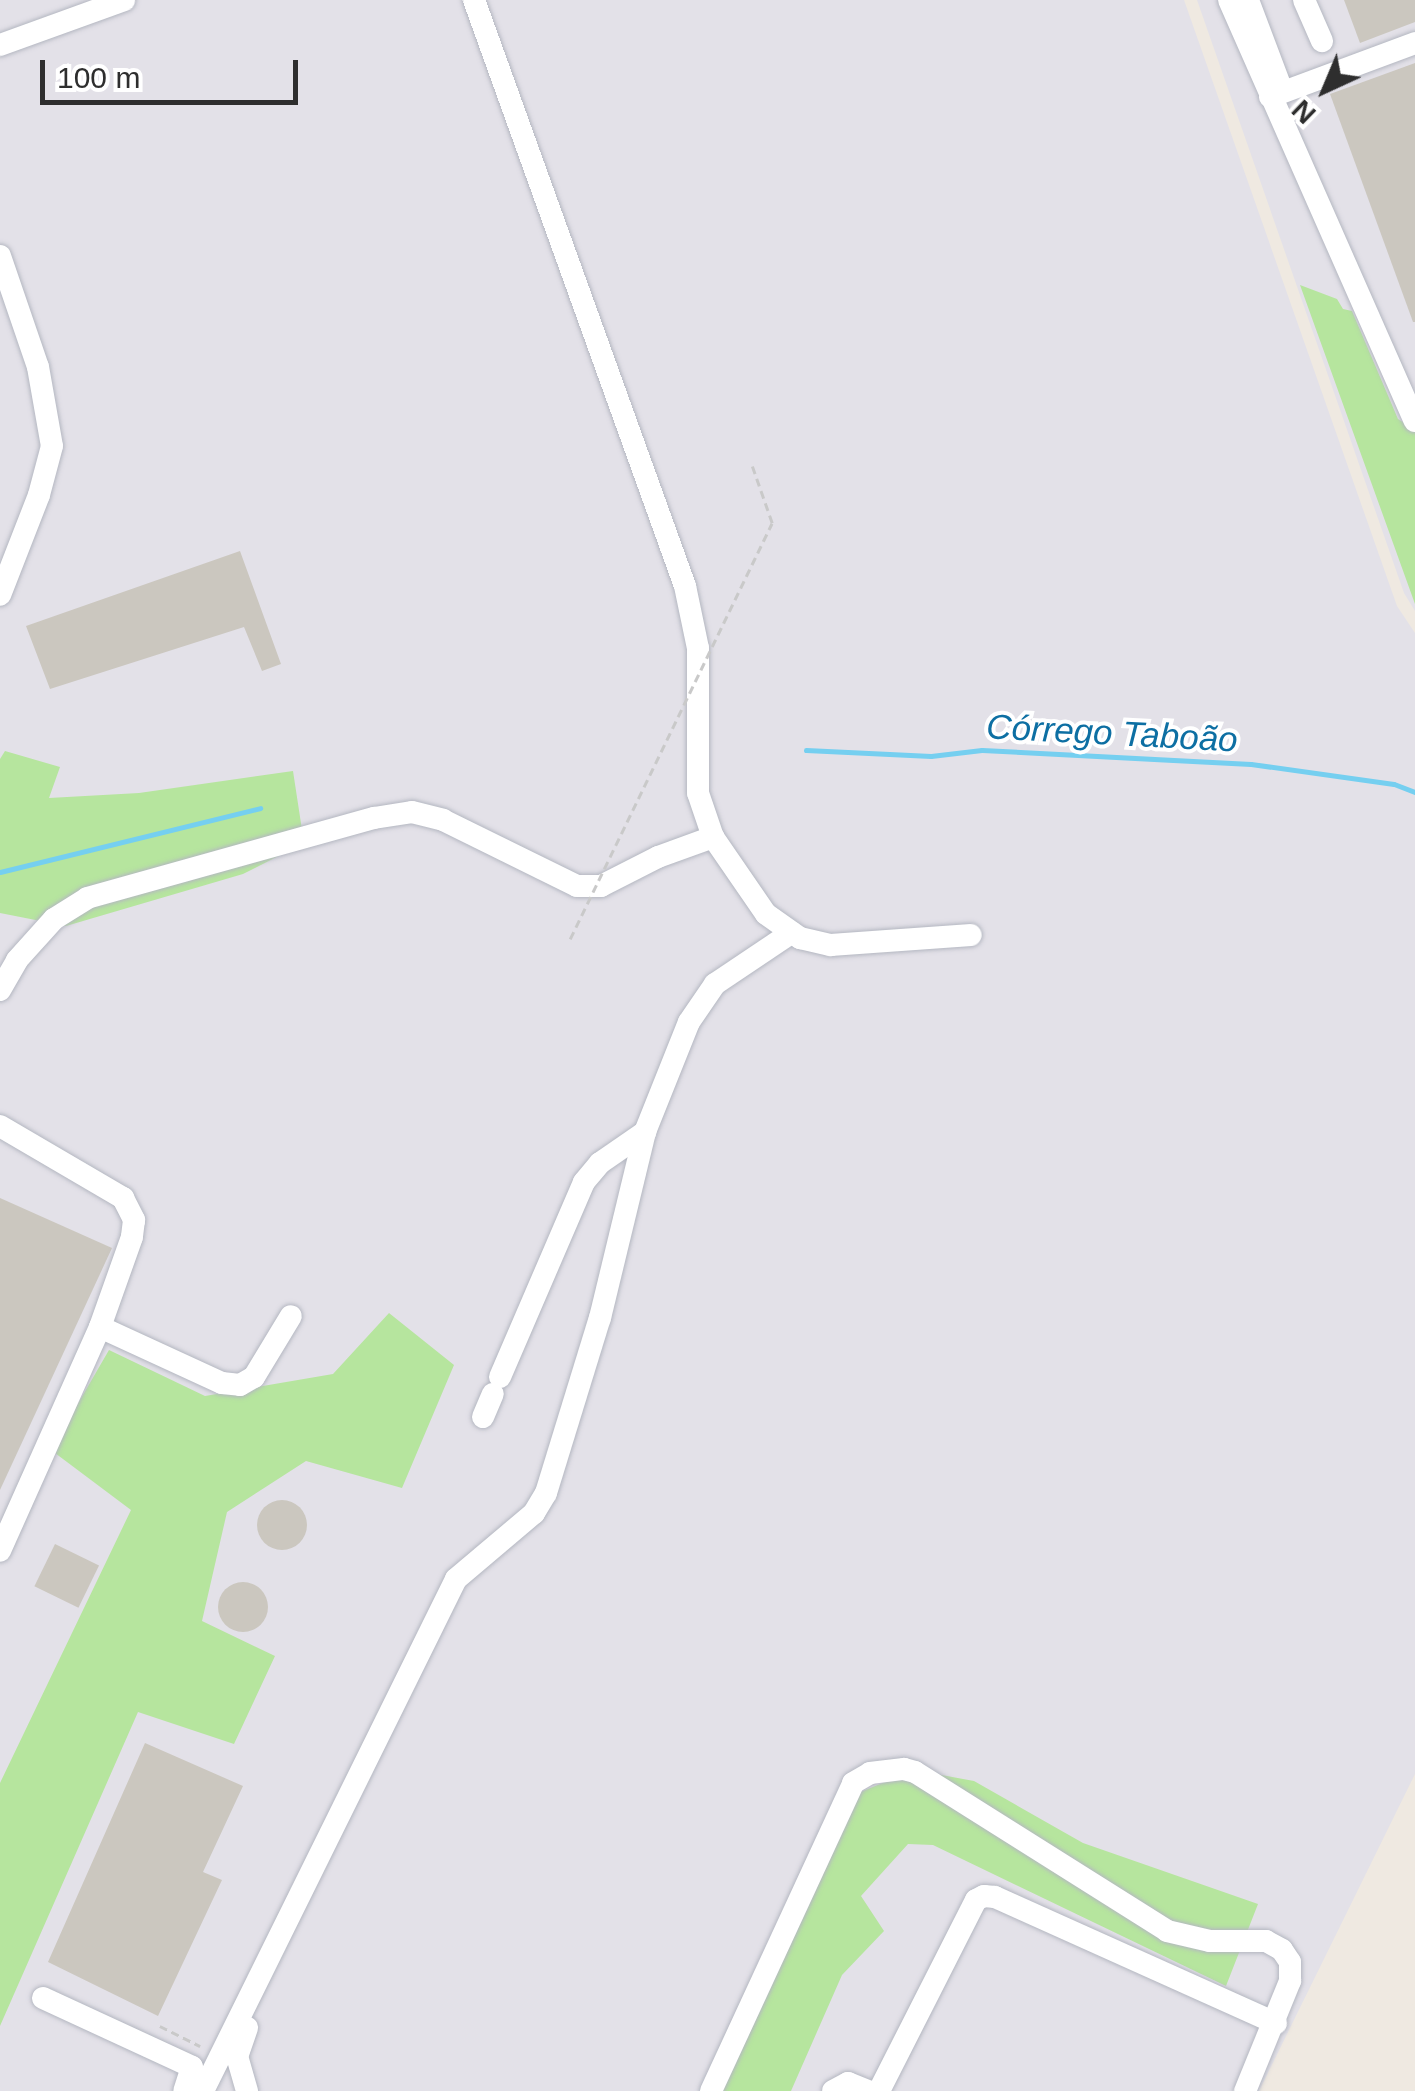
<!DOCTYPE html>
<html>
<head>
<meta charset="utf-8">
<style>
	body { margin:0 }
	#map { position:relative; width:1415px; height:2091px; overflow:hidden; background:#efe9e1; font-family:Helvetica,sans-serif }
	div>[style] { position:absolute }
	.industrial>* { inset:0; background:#e3e1e8 }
	.green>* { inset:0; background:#b6e59e }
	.stream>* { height:5px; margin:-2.5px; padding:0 2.5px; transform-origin:2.5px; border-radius:2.5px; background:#75cff0 }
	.building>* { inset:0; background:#cbc7bf; transform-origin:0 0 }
	.round { border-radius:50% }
	.path>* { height:2.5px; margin-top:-1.25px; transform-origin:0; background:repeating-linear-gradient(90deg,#c9c9c9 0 8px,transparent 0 13px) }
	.roads { filter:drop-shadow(0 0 2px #b4b7c1) drop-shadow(0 0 2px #b4b7c1) }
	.minor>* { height:22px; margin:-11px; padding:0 11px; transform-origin:11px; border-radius:11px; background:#fff }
	.path-bridge>* { height:2.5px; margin-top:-1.25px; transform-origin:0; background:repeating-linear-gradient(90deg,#c9c9c9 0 8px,transparent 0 13px) }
	span { translate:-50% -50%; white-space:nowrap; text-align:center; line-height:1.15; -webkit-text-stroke:8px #fff; paint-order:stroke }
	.water-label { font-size:35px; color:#0d6fa3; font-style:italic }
	.north { position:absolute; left:1275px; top:40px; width:100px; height:100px; -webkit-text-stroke:8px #fff; paint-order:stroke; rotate:224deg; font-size:28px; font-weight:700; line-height:40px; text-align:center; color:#2e2e2e }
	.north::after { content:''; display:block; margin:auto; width:35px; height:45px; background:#2e2e2e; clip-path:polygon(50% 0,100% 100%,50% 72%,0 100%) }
	.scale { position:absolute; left:40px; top:60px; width:258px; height:45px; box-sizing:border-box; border:5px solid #2e2e2e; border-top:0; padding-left:12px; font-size:30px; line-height:35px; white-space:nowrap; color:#2e2e2e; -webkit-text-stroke:8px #fff; paint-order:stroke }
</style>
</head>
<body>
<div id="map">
	<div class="industrial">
		<i style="clip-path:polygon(0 0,1184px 0,1397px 606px,1415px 633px,1415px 1774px,1259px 2091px,0 2091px)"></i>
		<i style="clip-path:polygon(1197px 0,1415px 0,1415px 611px,1404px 593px)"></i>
	</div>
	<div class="green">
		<i style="clip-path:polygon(1300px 285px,1337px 299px,1343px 309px,1352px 311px,1398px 419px,1415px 430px,1415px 604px)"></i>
		<i style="clip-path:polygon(5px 751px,60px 767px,49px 798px,139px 793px,293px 771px,304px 843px,243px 874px,66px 926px,0 913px,0 759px)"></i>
		<i style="clip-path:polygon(389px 1313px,454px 1365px,402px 1488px,306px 1461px,227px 1512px,202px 1621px,275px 1656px,234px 1744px,138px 1712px,0 2026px,0 1783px,131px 1510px,51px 1450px,109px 1350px,205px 1396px,333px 1374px)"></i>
		<i style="clip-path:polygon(914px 1770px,974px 1781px,1083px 1843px,1258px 1904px,1226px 1986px,933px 1845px,908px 1844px,861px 1896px,884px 1931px,842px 1975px,791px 2091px,713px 2091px,846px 1798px)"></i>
	</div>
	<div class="stream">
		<i style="left:806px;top:750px;width:125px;rotate:2.7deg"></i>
		<i style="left:931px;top:756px;width:51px;rotate:-6.7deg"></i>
		<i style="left:982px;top:750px;width:269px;rotate:3deg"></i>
		<i style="left:1251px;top:764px;width:144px;rotate:8deg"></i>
		<i style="left:1394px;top:784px;width:22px;rotate:21deg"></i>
		<i style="left:0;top:872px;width:268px;rotate:-13.8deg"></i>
	</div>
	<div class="building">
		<i style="clip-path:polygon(1344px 0,1415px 0,1415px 22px,1360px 43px)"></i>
		<i style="clip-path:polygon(1415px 63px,1415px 322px,1413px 322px,1330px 94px)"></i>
		<i style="clip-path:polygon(240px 551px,281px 664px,262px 671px,244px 627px,50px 689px,26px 626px)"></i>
		<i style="clip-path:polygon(0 1198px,112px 1248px,0 1490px)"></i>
		<i class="round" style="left:257px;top:1500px;width:50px;height:50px"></i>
		<i style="left:55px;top:1544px;width:49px;height:47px;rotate:26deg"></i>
		<i class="round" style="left:218px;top:1582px;width:50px;height:50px"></i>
		<i style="clip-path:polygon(145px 1743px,243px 1786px,203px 1872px,222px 1880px,158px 2016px,48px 1962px)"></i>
	</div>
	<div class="path">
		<i style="left:160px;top:2026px;width:45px;rotate:26.6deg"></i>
	</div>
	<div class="roads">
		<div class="minor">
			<i style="left:474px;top:0;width:623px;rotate:70.2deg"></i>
			<i style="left:685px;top:586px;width:63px;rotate:78.2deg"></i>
			<i style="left:698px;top:648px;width:145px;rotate:90deg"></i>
			<i style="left:698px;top:793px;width:46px;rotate:71.2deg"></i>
			<i style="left:713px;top:837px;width:93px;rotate:55.5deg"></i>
			<i style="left:766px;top:914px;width:42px;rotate:35.2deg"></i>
			<i style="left:800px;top:938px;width:32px;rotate:13deg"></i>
			<i style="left:831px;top:945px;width:140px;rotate:-4.1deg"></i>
			<i style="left:1229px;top:0;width:460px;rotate:66.2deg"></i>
			<i style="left:1248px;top:0;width:94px;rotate:69.4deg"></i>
			<i style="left:1304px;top:0;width:45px;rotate:66.3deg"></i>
			<i style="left:0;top:45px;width:132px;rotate:-19.9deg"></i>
			<i style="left:1270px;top:97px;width:155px;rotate:-20.4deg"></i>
			<i style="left:0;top:256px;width:117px;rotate:71.1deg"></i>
			<i style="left:38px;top:367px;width:80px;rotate:80deg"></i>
			<i style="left:52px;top:446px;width:51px;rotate:104.9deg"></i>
			<i style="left:39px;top:495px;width:107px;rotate:111.3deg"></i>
			<i style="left:0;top:990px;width:34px;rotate:-60deg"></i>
			<i style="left:17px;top:960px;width:55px;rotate:-47.9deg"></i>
			<i style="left:54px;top:919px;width:39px;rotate:-32deg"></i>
			<i style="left:87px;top:898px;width:298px;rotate:-15.6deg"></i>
			<i style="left:374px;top:818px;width:38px;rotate:-9deg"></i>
			<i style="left:412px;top:812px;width:32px;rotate:14deg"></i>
			<i style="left:443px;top:820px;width:149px;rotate:26.2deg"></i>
			<i style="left:577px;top:886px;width:24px"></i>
			<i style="left:601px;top:886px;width:64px;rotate:-27deg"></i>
			<i style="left:658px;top:857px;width:59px;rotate:-20deg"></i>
			<i style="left:0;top:1126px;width:143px;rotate:30.3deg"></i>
			<i style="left:123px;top:1198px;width:25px;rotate:63deg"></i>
			<i style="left:134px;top:1220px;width:17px;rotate:97deg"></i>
			<i style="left:132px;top:1237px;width:96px;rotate:109.6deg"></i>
			<i style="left:100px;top:1327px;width:245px;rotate:114.1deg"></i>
			<i style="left:100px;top:1327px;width:134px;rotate:24.7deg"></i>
			<i style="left:222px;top:1383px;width:18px;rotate:6deg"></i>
			<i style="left:240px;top:1385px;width:16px;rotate:-30deg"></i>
			<i style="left:254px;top:1377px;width:71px;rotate:-58.8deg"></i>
			<i style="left:500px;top:1377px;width:212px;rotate:-66.7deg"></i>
			<i style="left:584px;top:1182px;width:25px;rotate:-50deg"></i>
			<i style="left:600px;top:1163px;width:55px;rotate:-34.6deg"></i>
			<i style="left:483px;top:1417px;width:25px;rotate:-67deg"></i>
			<i style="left:43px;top:1998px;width:164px;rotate:24.8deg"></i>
			<i style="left:192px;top:2067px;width:25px;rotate:108deg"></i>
			<i style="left:203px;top:2091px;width:571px;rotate:-63.7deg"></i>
			<i style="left:456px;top:1579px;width:102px;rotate:-40.2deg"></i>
			<i style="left:534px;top:1513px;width:23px;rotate:-59deg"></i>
			<i style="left:546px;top:1493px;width:183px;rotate:-72.9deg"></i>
			<i style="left:600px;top:1318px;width:191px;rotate:-76.4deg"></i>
			<i style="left:645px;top:1132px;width:118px;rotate:-68.2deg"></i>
			<i style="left:689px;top:1022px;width:46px;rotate:-55.6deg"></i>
			<i style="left:715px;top:984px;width:92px;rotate:-33.9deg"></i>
			<i style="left:247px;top:2091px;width:35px;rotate:-106deg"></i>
			<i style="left:237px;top:2057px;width:31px;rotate:-71deg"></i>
			<i style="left:711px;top:2091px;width:339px;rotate:-65.2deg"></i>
			<i style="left:853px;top:1783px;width:20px;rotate:-30deg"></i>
			<i style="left:870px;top:1773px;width:34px;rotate:-7deg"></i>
			<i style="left:904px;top:1769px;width:11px;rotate:15deg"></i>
			<i style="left:915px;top:1772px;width:298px;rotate:32.2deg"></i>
			<i style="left:1167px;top:1931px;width:44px;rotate:13.1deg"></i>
			<i style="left:1210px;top:1941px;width:56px"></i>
			<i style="left:1266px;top:1941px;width:18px;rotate:29deg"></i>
			<i style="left:1282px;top:1950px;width:14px;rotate:56deg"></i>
			<i style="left:1290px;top:1962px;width:19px;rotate:90deg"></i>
			<i style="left:1290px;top:1981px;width:119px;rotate:112.2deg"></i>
			<i style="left:833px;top:2091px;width:17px;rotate:-28deg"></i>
			<i style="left:848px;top:2083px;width:22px;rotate:22deg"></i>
			<i style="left:879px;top:2091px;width:214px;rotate:-63.1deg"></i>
			<i style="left:976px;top:1900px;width:9px;rotate:-27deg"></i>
			<i style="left:984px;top:1896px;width:11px;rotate:5deg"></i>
			<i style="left:995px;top:1897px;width:308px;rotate:24.2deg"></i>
		</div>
	</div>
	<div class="path-bridge">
		<i style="left:570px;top:939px;width:462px;rotate:-64.1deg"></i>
		<i style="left:772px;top:523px;width:64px;rotate:-109.3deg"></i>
	</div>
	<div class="water-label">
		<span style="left:1112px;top:733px;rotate:3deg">Córrego Taboão</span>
	</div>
	<div class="north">N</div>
	<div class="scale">100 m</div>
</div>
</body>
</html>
